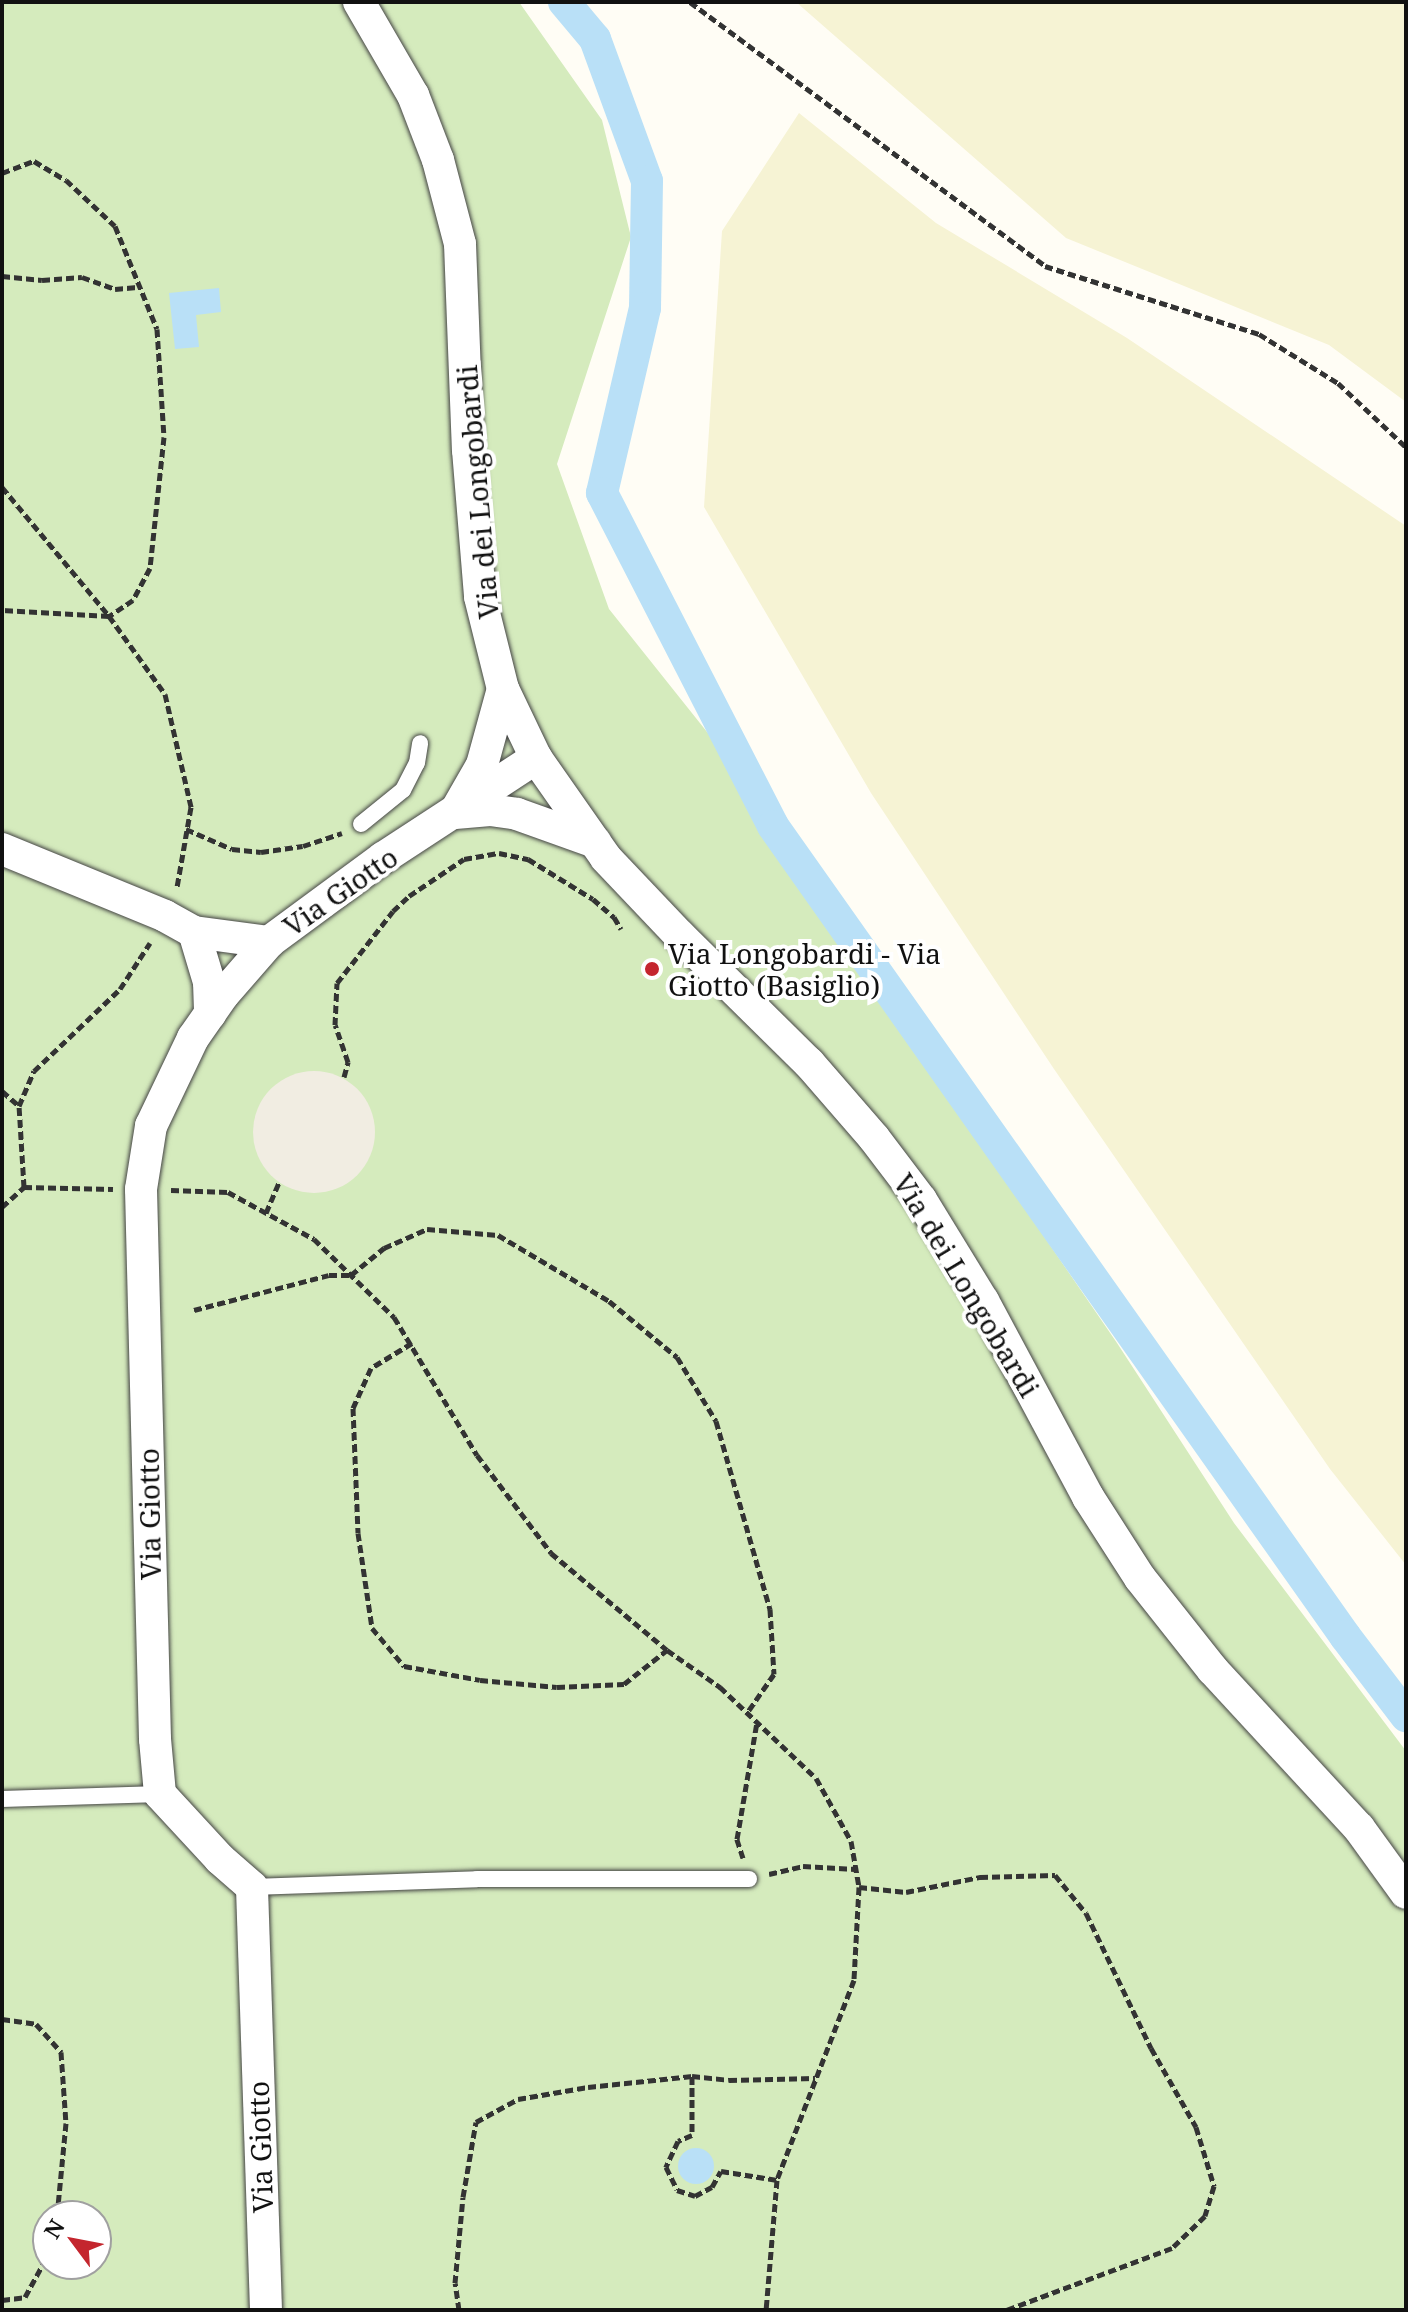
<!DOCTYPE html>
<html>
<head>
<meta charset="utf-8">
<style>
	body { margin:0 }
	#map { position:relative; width:1408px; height:2312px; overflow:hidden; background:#fffdf5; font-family:"Noto Serif",serif }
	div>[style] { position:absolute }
	.farmland>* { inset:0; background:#f6f3d4 }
	.green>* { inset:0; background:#d5ebbd }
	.plaza>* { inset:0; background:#f1ede2 }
	.round { border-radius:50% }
	.water>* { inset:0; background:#b9e0f7 }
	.canal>* { height:32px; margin:-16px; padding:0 16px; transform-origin:16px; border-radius:16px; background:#b9e0f7 }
	.path>* { height:5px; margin-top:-2.5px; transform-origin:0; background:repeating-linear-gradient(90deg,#333 0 8px,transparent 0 12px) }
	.roads { filter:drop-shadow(0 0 2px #444) drop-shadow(0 0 2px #444) }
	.lane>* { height:16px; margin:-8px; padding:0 8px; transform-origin:8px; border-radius:8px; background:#fff }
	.street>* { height:32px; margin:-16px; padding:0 16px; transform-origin:16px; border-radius:16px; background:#fff }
	.dots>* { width:22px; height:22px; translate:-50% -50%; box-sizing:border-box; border:4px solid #fff; border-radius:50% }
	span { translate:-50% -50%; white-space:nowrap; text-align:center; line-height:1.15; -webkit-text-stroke:8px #fff; paint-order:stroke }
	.street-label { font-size:28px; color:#111 }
	.poi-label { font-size:28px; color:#111 }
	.left { translate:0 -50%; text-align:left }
	.frame { position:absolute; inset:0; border:4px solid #111; pointer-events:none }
	.north { position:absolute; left:32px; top:2200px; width:80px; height:80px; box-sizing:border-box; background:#fff; border:2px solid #a0a0a0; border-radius:50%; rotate:302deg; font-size:22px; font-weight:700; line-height:32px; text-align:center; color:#111 }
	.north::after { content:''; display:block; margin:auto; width:28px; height:36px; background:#c4262e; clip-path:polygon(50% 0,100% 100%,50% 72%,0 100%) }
</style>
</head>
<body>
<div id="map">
	<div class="farmland">
		<i style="clip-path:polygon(796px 2px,1406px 2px,1406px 402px,1329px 345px,1066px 238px)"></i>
		<i style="clip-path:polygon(799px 113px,936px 223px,1127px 338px,1406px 526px,1406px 1565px,1330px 1469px,1054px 1069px,871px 793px,704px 507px,722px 231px)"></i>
	</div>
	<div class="green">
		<i style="clip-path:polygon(evenodd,2px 2px,519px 2px,602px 120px,631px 237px,557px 464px,609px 609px,723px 752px,826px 918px,1117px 1343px,1234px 1523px,1406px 1751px,1406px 2310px,2px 2310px,2px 2px,48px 2216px,96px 2216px,96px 2264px,48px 2264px,48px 2216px)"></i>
	</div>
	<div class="plaza">
		<i class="round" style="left:253px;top:1071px;width:122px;height:122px"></i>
	</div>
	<div class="water">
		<i style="clip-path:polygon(219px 288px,221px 312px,196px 315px,199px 347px,175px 349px,169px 293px)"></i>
		<i class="round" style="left:678px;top:2148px;width:36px;height:36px"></i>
	</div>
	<div class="canal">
		<i style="left:564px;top:2px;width:48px;rotate:50deg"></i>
		<i style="left:595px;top:39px;width:151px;rotate:69.9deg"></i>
		<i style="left:647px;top:181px;width:127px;rotate:90.9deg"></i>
		<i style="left:645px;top:308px;width:190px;rotate:103.1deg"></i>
		<i style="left:602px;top:493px;width:374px;rotate:62.8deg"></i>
		<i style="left:773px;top:826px;width:992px;rotate:54.77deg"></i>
		<i style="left:1345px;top:1636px;width:101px;rotate:52.7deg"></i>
	</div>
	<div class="path">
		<i style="left:690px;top:2px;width:442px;rotate:36.6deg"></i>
		<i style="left:1045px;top:266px;width:225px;rotate:17.6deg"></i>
		<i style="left:1259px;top:334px;width:93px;rotate:31.8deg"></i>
		<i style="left:1338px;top:383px;width:93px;rotate:43.3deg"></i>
		<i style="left:2px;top:173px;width:34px;rotate:-21deg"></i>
		<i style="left:34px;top:161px;width:37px;rotate:31deg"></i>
		<i style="left:66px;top:180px;width:67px;rotate:43.2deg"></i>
		<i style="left:115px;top:226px;width:111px;rotate:67.8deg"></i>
		<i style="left:157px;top:329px;width:108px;rotate:86.3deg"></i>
		<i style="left:164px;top:437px;width:132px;rotate:96.1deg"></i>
		<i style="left:150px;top:568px;width:36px;rotate:118deg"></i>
		<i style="left:133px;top:600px;width:29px;rotate:146deg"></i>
		<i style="left:109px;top:616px;width:107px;rotate:-176.8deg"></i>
		<i style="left:2px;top:276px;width:40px;rotate:5.7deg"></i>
		<i style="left:42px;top:280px;width:40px;rotate:-4.3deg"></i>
		<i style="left:82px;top:277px;width:35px;rotate:20deg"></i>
		<i style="left:115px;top:289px;width:25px;rotate:-5deg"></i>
		<i style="left:2px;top:487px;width:168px;rotate:50.3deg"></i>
		<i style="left:109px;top:616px;width:96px;rotate:54.3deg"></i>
		<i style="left:165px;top:694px;width:116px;rotate:77deg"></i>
		<i style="left:191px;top:807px;width:81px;rotate:99.9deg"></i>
		<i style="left:186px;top:829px;width:50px;rotate:23.5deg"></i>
		<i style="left:232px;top:849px;width:29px;rotate:6deg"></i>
		<i style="left:261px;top:852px;width:42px;rotate:-8.1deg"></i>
		<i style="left:303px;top:846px;width:41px;rotate:-18.4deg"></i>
		<i style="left:344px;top:1077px;width:16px;rotate:-75deg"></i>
		<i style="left:348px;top:1062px;width:39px;rotate:-109deg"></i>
		<i style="left:335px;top:1025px;width:42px;rotate:-87.3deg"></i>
		<i style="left:337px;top:983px;width:91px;rotate:-52.1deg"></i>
		<i style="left:393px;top:911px;width:22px;rotate:-43deg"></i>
		<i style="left:409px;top:896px;width:66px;rotate:-33.9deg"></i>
		<i style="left:464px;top:859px;width:36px;rotate:-10deg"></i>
		<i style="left:499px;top:853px;width:30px;rotate:12deg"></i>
		<i style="left:528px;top:859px;width:76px;rotate:31.6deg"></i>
		<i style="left:593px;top:899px;width:28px;rotate:41deg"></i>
		<i style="left:614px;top:917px;width:14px;rotate:60deg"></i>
		<i style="left:2px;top:1091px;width:23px;rotate:41deg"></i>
		<i style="left:24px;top:1187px;width:89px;rotate:1.3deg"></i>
		<i style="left:171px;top:1190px;width:57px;rotate:2deg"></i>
		<i style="left:228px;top:1192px;width:98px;rotate:28.7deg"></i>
		<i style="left:314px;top:1239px;width:112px;rotate:44.3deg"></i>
		<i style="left:394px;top:1317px;width:161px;rotate:59deg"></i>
		<i style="left:477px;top:1455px;width:123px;rotate:52.9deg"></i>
		<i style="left:551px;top:1553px;width:151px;rotate:39.9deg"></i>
		<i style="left:667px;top:1650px;width:65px;rotate:34.9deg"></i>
		<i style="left:720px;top:1687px;width:132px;rotate:43.5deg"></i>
		<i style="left:816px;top:1778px;width:72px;rotate:60.9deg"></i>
		<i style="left:851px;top:1841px;width:47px;rotate:80.1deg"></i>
		<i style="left:859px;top:1887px;width:93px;rotate:93.1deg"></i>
		<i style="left:854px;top:1980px;width:214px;rotate:111.1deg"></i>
		<i style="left:777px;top:2180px;width:130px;rotate:94.8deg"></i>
		<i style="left:2px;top:1207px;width:30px;rotate:-42deg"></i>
		<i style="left:24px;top:1187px;width:81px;rotate:-93.5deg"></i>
		<i style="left:19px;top:1106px;width:38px;rotate:-67deg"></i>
		<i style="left:34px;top:1071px;width:119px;rotate:-43.6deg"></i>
		<i style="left:120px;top:989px;width:55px;rotate:-56.9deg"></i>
		<i style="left:266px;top:1213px;width:33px;rotate:-67deg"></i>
		<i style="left:194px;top:1310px;width:139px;rotate:-14.5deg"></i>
		<i style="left:329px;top:1275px;width:22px"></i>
		<i style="left:351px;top:1275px;width:43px;rotate:-39.3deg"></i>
		<i style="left:384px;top:1248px;width:47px;rotate:-23.8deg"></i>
		<i style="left:427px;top:1229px;width:71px;rotate:4.8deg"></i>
		<i style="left:498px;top:1235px;width:129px;rotate:30.7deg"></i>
		<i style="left:609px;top:1301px;width:88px;rotate:39.5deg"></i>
		<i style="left:677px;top:1357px;width:75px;rotate:58.6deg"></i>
		<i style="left:716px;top:1421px;width:196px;rotate:74deg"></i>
		<i style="left:770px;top:1609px;width:65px;rotate:86.5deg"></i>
		<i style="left:774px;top:1674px;width:47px;rotate:124.7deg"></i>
		<i style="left:412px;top:1343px;width:48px;rotate:148.6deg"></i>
		<i style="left:371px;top:1368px;width:44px;rotate:114.2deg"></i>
		<i style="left:353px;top:1408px;width:125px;rotate:87.7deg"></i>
		<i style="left:358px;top:1533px;width:96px;rotate:81.6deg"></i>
		<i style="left:372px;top:1628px;width:50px;rotate:49.9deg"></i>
		<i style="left:404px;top:1666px;width:77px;rotate:10.4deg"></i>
		<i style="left:480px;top:1680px;width:77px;rotate:5.2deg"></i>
		<i style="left:557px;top:1687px;width:67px;rotate:-2.6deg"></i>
		<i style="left:624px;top:1684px;width:55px;rotate:-38.3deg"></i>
		<i style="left:743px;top:1858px;width:20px;rotate:-108deg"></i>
		<i style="left:737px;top:1839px;width:119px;rotate:-80.3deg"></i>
		<i style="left:769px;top:1874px;width:35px;rotate:-13deg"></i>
		<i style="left:803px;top:1866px;width:52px;rotate:3.3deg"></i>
		<i style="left:859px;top:1887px;width:47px;rotate:6.1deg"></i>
		<i style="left:906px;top:1892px;width:76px;rotate:-11.5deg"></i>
		<i style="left:980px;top:1877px;width:75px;rotate:-1.5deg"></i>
		<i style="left:1055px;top:1875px;width:49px;rotate:50.8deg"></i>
		<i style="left:1086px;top:1913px;width:150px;rotate:64.3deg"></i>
		<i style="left:1151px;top:2048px;width:91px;rotate:60.3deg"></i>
		<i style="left:1196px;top:2127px;width:62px;rotate:73deg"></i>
		<i style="left:1214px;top:2186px;width:31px;rotate:107deg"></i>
		<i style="left:1205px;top:2216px;width:46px;rotate:135.9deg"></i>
		<i style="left:1172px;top:2248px;width:177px;rotate:159.5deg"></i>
		<i style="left:2px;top:2019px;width:34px;rotate:8deg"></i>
		<i style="left:36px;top:2024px;width:38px;rotate:48deg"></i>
		<i style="left:61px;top:2052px;width:71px;rotate:86deg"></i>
		<i style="left:66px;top:2123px;width:93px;rotate:95.5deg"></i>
		<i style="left:692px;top:2076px;width:59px;rotate:90deg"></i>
		<i style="left:692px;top:2135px;width:15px;rotate:157deg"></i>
		<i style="left:678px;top:2141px;width:29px;rotate:115deg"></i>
		<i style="left:666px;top:2167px;width:25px;rotate:64deg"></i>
		<i style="left:677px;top:2190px;width:19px;rotate:18deg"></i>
		<i style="left:695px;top:2196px;width:19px;rotate:-28deg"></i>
		<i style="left:712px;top:2187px;width:18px;rotate:-61deg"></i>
		<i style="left:721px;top:2171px;width:57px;rotate:9.1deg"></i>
		<i style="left:2px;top:2300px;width:23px;rotate:-7deg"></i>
		<i style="left:25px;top:2297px;width:48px;rotate:-61.3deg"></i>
		<i style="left:459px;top:2310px;width:27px;rotate:-98deg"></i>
		<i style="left:455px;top:2283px;width:86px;rotate:-84.7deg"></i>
		<i style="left:463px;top:2197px;width:76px;rotate:-80.2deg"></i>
		<i style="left:476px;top:2122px;width:48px;rotate:-28.7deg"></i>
		<i style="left:518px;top:2099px;width:71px;rotate:-9.7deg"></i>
		<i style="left:588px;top:2087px;width:105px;rotate:-6deg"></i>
		<i style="left:692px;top:2076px;width:37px;rotate:6deg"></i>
		<i style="left:729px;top:2080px;width:86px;rotate:-1.3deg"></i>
	</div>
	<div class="roads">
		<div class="lane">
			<i style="left:361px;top:824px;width:54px;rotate:-39deg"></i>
			<i style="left:403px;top:790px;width:30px;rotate:-63deg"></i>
			<i style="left:417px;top:763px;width:20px;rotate:-81deg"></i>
			<i style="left:2px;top:1799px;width:158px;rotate:-1.8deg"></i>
			<i style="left:252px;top:1887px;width:225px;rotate:-2deg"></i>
			<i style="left:477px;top:1879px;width:272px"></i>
		</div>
		<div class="street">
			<i style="left:359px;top:2px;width:108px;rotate:59.9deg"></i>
			<i style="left:413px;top:95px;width:70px;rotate:69deg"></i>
			<i style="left:438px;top:160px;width:87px;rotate:75.3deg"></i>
			<i style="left:460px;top:244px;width:206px;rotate:87.8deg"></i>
			<i style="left:468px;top:450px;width:147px;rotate:85.3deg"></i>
			<i style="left:480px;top:597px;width:95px;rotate:76deg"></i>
			<i style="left:503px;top:689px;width:76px;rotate:64.4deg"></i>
			<i style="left:536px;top:758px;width:122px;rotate:55deg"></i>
			<i style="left:606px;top:858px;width:108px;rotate:46.5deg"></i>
			<i style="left:680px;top:936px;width:181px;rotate:44.6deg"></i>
			<i style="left:809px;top:1063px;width:99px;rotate:49.1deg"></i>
			<i style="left:874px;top:1138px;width:78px;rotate:52.8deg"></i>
			<i style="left:921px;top:1200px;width:119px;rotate:58.5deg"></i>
			<i style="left:983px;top:1301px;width:222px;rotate:61.8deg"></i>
			<i style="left:1088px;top:1497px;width:96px;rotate:57.3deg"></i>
			<i style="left:1140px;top:1578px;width:117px;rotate:51.6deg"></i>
			<i style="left:1213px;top:1670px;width:215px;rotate:47.3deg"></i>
			<i style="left:1359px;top:1828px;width:80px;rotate:54.1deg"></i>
			<i style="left:458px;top:807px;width:48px;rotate:-60.3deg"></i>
			<i style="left:482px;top:765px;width:79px;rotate:-74.6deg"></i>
			<i style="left:455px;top:813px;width:35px;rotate:-5deg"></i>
			<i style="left:490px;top:810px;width:27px;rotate:8deg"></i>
			<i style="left:517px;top:814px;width:83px;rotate:19.7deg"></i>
			<i style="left:2px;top:849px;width:176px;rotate:22.3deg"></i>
			<i style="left:165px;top:916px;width:33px;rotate:29deg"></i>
			<i style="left:194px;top:932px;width:76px;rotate:7.6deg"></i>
			<i style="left:194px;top:932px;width:52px;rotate:73.3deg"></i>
			<i style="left:209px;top:982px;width:32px;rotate:88deg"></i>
			<i style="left:266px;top:2310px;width:423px;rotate:-91.9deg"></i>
			<i style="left:252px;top:1887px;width:43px;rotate:-138.8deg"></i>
			<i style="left:220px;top:1859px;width:88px;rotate:-132.7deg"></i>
			<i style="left:160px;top:1794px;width:55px;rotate:-95.2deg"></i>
			<i style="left:155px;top:1739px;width:550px;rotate:-91.46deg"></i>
			<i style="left:141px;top:1189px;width:64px;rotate:-81deg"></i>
			<i style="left:151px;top:1126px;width:98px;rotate:-64.5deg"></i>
			<i style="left:193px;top:1038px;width:52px;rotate:-55.1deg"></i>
			<i style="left:223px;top:995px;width:70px;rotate:-49deg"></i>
			<i style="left:269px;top:942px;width:142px;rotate:-36.4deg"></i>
			<i style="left:383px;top:858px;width:183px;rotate:-33.2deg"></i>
		</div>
	</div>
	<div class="dots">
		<i style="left:652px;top:969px;background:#c4262e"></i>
	</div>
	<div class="street-label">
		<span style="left:477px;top:492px;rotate:-95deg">Via dei Longobardi</span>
		<span style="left:340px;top:891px;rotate:-35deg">Via Giotto</span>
		<span style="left:967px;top:1285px;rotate:59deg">Via dei Longobardi</span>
		<span style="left:149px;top:1514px;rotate:-91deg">Via Giotto</span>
		<span style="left:260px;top:2147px;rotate:-92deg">Via Giotto</span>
	</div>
	<div class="poi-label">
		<span class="left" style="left:668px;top:969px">Via Longobardi - Via<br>Giotto (Basiglio)</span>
	</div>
	<div class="frame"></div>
	<div class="north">N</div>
</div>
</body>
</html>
